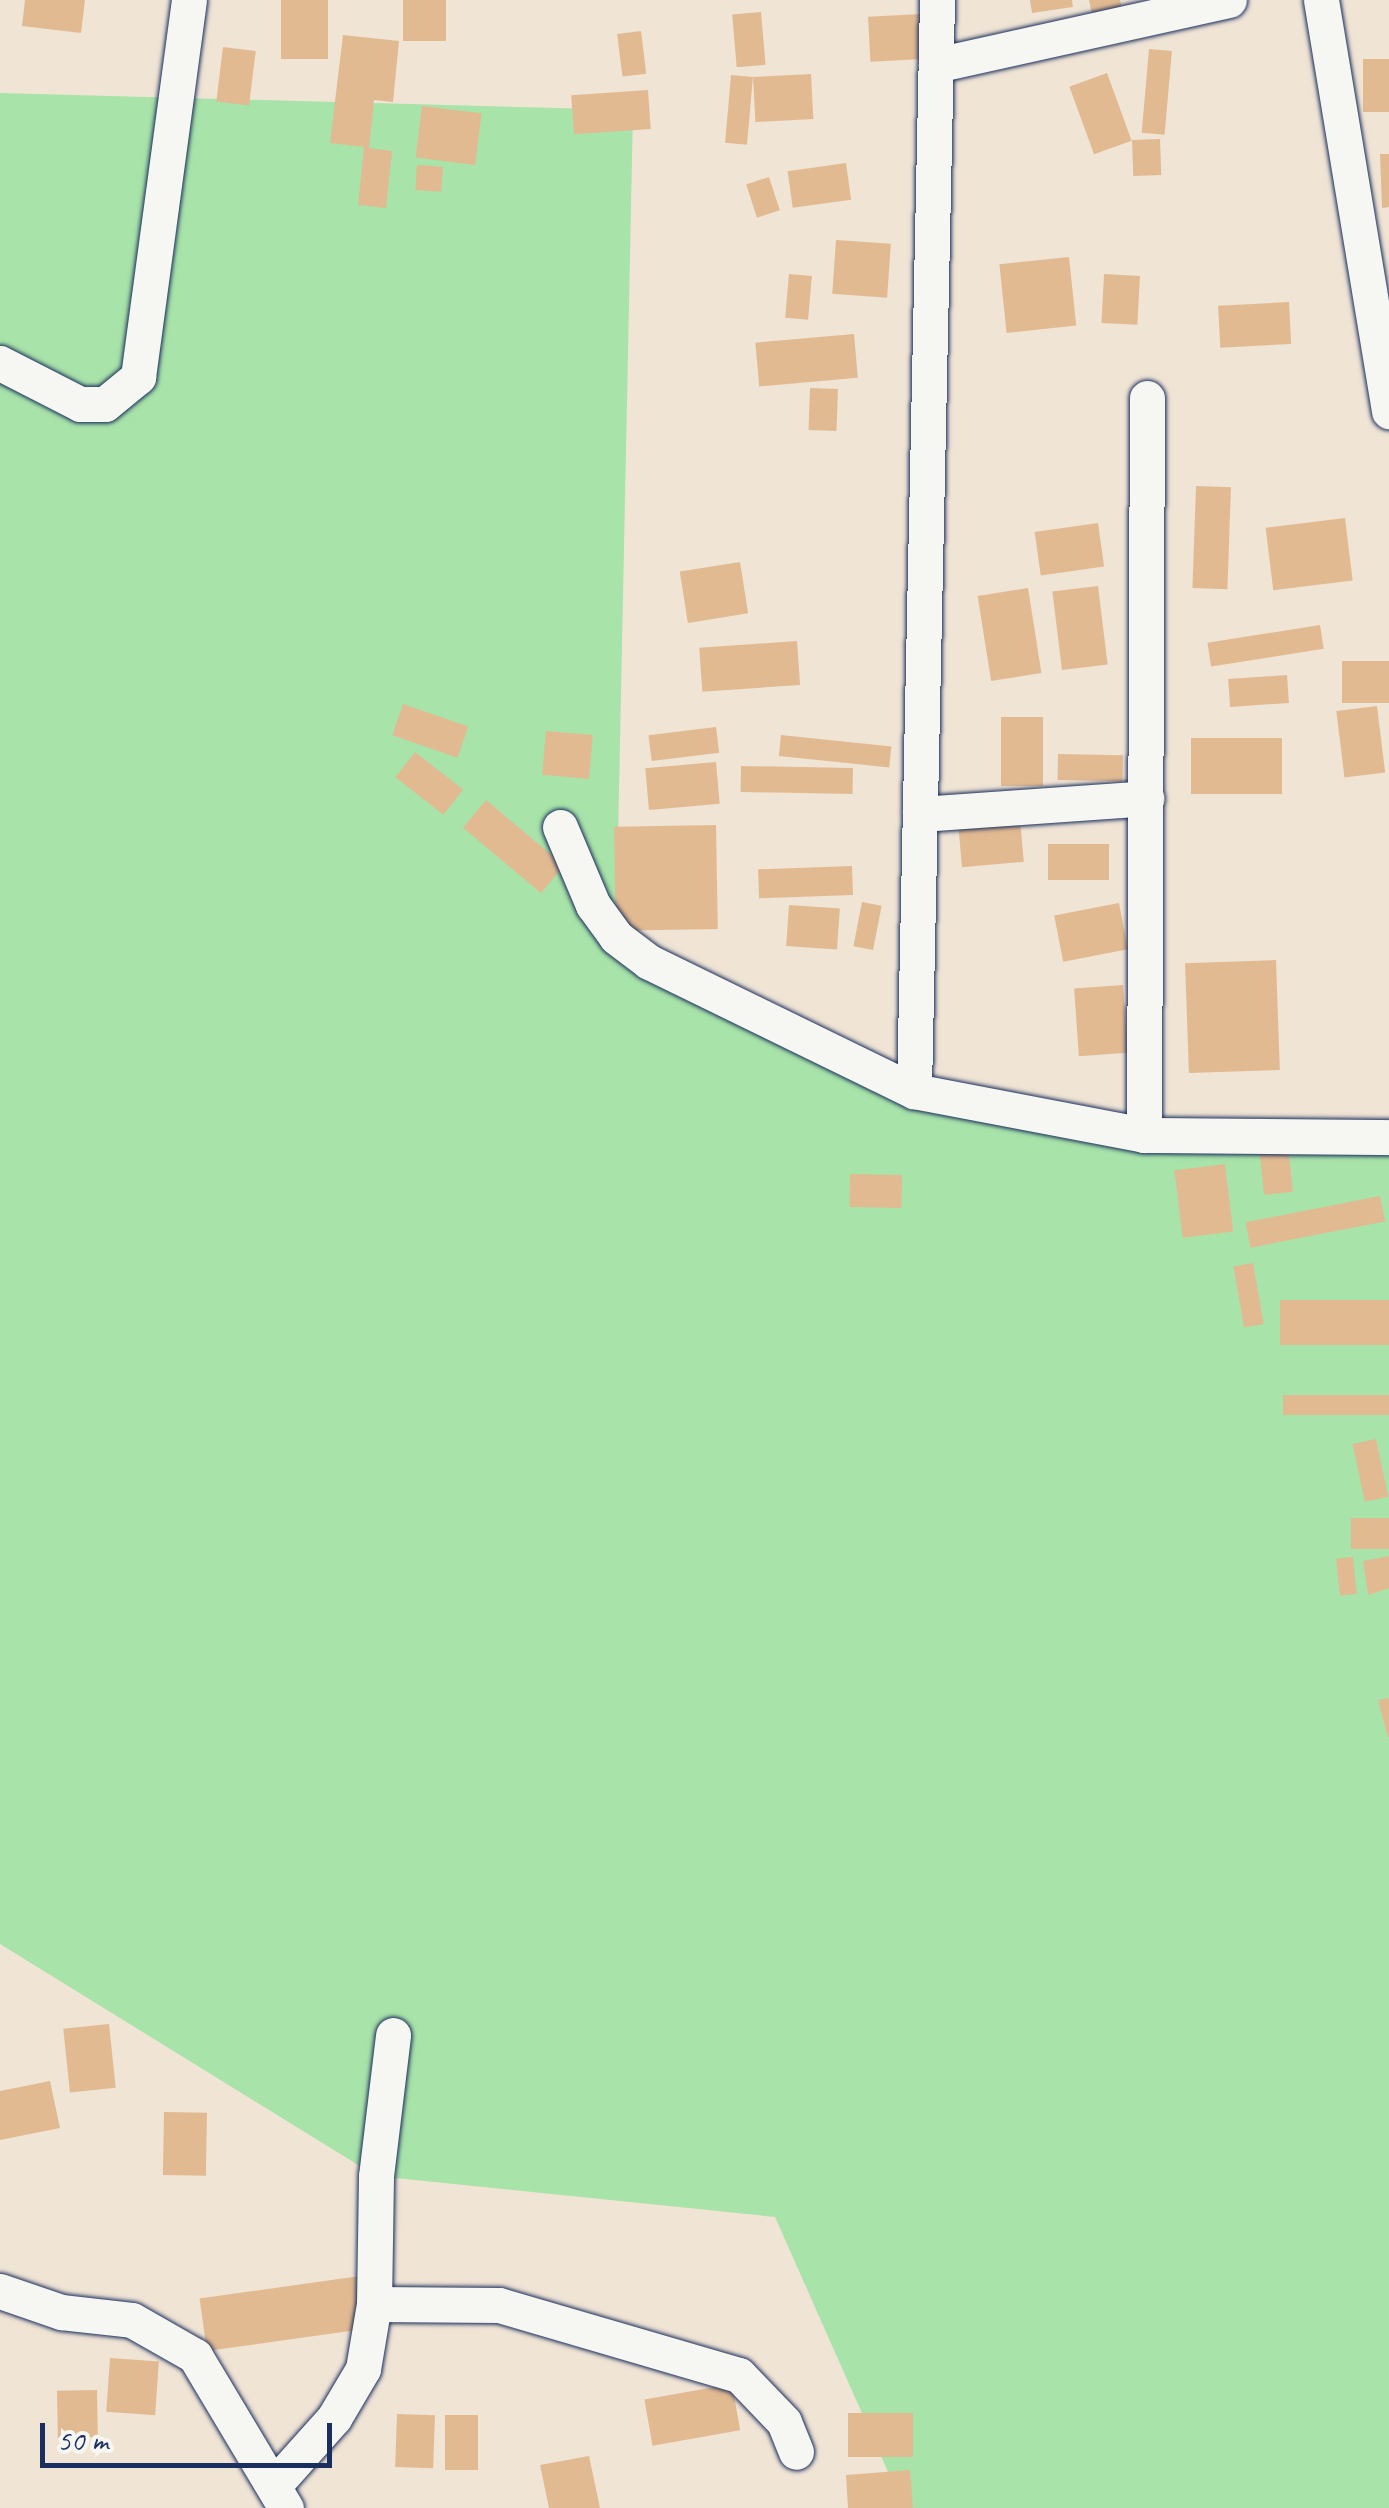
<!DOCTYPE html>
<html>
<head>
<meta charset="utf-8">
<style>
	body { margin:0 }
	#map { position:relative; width:1389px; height:2508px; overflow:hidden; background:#f0e4d5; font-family:Caveat,sans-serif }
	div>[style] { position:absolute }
	.green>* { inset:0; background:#a8e3a9 }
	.building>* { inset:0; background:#e2ba92; transform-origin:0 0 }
	.roads { filter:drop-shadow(0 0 2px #1b2f5e) drop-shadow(0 0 2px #1b2f5e) }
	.street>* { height:35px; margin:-17.5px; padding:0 17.5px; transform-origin:17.5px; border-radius:17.5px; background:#f6f6f2 }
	span { translate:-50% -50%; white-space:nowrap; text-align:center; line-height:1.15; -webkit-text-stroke:9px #f6f6f2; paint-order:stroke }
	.scale { position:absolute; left:40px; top:2423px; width:292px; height:45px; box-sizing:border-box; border:5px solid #1b2f5e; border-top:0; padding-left:12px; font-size:30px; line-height:35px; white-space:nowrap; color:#1b2f5e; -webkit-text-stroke:8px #f6f6f2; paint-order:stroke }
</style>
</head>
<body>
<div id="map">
	<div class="green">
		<i style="clip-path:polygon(0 93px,633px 110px,616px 937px,914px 1091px,1144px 1135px,1389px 1139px,1389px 2508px,904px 2508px,775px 2217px,376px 2176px,0 1944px)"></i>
	</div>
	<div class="building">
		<i style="clip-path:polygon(25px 0,85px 0,81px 33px,22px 26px)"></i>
		<i style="left:281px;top:0;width:47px;height:59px"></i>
		<i style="left:403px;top:0;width:43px;height:41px"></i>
		<i style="clip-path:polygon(1030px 0,1072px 0,1073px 7px,1032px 13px)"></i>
		<i style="clip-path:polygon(1089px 0,1120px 0,1125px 22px,1095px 28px)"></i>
		<i style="left:761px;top:12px;width:53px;height:29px;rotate:85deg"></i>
		<i style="left:921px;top:14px;width:45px;height:53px;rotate:87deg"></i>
		<i style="left:641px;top:31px;width:43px;height:24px;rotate:83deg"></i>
		<i style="clip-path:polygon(343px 35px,399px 41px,393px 102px,374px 100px,369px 148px,392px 151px,386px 208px,358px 205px,364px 147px,330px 143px)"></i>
		<i style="left:223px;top:47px;width:33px;height:55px;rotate:7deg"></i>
		<i style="left:1149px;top:49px;width:23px;height:84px;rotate:5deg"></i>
		<i style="left:1389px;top:59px;width:53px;height:26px;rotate:90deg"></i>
		<i style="left:1107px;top:73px;width:72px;height:40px;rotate:70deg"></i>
		<i style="left:811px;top:74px;width:45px;height:58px;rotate:87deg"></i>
		<i style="left:731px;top:75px;width:22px;height:68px;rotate:5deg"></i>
		<i style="left:648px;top:90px;width:39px;height:77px;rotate:86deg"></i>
		<i style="left:422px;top:106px;width:60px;height:52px;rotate:7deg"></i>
		<i style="left:1160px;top:139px;width:36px;height:28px;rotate:88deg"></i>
		<i style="clip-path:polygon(1380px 154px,1389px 154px,1389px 207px,1382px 208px)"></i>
		<i style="left:846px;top:163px;width:37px;height:59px;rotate:82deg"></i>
		<i style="left:417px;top:165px;width:26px;height:25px;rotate:4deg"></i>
		<i style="left:769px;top:177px;width:35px;height:24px;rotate:72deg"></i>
		<i style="left:836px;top:240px;width:55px;height:54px;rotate:4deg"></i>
		<i style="left:1069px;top:257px;width:69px;height:70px;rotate:84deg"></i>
		<i style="left:789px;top:274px;width:23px;height:44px;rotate:5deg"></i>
		<i style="left:1104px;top:274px;width:36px;height:49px;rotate:3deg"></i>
		<i style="left:1289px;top:302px;width:42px;height:71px;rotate:87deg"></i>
		<i style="left:854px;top:334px;width:44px;height:99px;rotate:85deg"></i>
		<i style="left:810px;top:388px;width:28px;height:42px;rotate:2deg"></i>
		<i style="left:1196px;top:486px;width:35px;height:102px;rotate:2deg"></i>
		<i style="left:1345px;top:518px;width:63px;height:80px;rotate:83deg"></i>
		<i style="left:1098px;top:523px;width:44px;height:64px;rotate:82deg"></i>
		<i style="left:740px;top:562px;width:52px;height:61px;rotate:81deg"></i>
		<i style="left:1098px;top:586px;width:79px;height:46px;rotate:83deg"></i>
		<i style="left:1028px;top:588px;width:86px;height:51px;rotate:81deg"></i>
		<i style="left:1320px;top:625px;width:24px;height:114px;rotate:81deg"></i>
		<i style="left:797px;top:641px;width:44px;height:98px;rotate:86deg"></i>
		<i style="left:1389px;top:661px;width:42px;height:47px;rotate:90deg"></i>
		<i style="left:1287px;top:675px;width:28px;height:59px;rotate:86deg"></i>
		<i style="left:403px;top:704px;width:69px;height:33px;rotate:19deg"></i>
		<i style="left:1377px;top:706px;width:67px;height:41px;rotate:83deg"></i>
		<i style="left:1001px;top:717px;width:42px;height:69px"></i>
		<i style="left:716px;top:727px;width:26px;height:68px;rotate:83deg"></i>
		<i style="left:546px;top:731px;width:47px;height:44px;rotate:5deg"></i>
		<i style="left:781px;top:735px;width:111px;height:21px;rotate:6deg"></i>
		<i style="left:1191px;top:738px;width:91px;height:56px"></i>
		<i style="left:415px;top:752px;width:61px;height:32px;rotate:38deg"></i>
		<i style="left:1058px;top:754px;width:65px;height:26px;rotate:1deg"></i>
		<i style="left:716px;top:762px;width:42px;height:71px;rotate:85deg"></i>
		<i style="left:741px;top:766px;width:112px;height:26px;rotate:1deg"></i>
		<i style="left:486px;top:800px;width:102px;height:36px;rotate:40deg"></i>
		<i style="left:1020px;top:819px;width:43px;height:62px;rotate:85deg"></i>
		<i style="left:716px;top:825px;width:104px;height:102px;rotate:89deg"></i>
		<i style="left:1048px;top:844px;width:61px;height:36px"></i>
		<i style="left:852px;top:866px;width:29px;height:94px;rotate:88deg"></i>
		<i style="left:862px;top:902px;width:20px;height:45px;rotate:11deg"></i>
		<i style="left:1119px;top:903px;width:47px;height:66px;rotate:79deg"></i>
		<i style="left:789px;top:905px;width:51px;height:41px;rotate:4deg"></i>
		<i style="left:1276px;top:960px;width:110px;height:91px;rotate:88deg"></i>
		<i style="left:1123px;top:985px;width:68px;height:49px;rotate:86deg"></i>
		<i style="left:1288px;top:1145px;width:47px;height:29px;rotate:84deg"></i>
		<i style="left:1225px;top:1164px;width:68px;height:51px;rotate:83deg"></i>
		<i style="left:850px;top:1174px;width:52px;height:33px;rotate:1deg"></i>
		<i style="left:1380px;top:1196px;width:26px;height:137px;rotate:79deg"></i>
		<i style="left:1253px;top:1263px;width:62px;height:20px;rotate:80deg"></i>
		<i style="left:1389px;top:1300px;width:45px;height:109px;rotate:90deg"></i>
		<i style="left:1389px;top:1395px;width:20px;height:106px;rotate:90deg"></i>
		<i style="left:1376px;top:1439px;width:59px;height:24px;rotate:78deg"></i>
		<i style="left:1351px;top:1518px;width:38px;height:31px"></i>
		<i style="clip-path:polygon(1389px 1556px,1389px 1588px,1368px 1595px,1363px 1561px)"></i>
		<i style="left:1353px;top:1557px;width:37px;height:17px;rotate:84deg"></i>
		<i style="clip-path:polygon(1389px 1698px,1389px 1737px,1388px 1737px,1378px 1700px)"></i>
		<i style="left:109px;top:2024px;width:64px;height:46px;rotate:84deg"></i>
		<i style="clip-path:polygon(50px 2081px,60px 2128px,0 2140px,0 2091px)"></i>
		<i style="left:164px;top:2112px;width:43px;height:63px;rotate:1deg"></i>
		<i style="left:360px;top:2276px;width:53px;height:162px;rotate:82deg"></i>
		<i style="left:110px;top:2358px;width:49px;height:54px;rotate:4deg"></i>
		<i style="left:732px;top:2384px;width:47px;height:89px;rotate:80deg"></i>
		<i style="left:97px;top:2390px;width:47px;height:40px;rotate:89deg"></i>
		<i style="left:848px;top:2413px;width:65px;height:44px"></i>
		<i style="left:397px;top:2414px;width:38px;height:53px;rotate:2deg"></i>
		<i style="left:445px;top:2415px;width:33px;height:55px"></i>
		<i style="clip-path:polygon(589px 2456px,600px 2508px,549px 2508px,540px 2465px)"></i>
		<i style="clip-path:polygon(910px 2470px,913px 2508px,848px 2508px,846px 2475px)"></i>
	</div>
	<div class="roads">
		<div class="street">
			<i style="left:937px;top:0;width:1091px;rotate:91.21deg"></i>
			<i style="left:914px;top:1091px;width:234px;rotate:10.8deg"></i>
			<i style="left:1144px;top:1135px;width:245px;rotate:0.5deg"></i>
			<i style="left:1321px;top:0;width:417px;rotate:80.6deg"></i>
			<i style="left:936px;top:65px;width:300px;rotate:-12.5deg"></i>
			<i style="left:0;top:363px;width:90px;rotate:27.1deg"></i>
			<i style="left:80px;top:404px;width:25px"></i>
			<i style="left:105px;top:404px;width:43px;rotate:-39.3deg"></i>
			<i style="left:138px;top:377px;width:380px;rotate:-82.3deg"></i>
			<i style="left:920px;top:814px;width:227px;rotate:-4deg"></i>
			<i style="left:560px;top:827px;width:85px;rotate:67.1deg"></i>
			<i style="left:593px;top:905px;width:39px;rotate:54deg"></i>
			<i style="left:616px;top:937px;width:41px;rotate:37.1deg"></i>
			<i style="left:649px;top:962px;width:295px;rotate:26deg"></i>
			<i style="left:1144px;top:1135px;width:737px;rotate:-89.77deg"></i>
			<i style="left:0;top:2291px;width:65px;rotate:19deg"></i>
			<i style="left:61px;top:2312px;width:71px;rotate:6.4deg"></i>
			<i style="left:132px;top:2320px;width:73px;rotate:29.7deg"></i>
			<i style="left:195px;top:2356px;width:177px;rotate:59.1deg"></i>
			<i style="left:374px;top:2304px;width:125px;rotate:0.5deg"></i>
			<i style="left:499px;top:2305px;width:250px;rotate:16.3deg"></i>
			<i style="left:739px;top:2375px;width:65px;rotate:46.2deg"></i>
			<i style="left:784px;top:2422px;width:32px;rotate:68deg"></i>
			<i style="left:275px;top:2484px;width:89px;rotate:-48.2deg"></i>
			<i style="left:334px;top:2418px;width:57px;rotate:-59.4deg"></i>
			<i style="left:363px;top:2369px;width:66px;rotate:-80.4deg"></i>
			<i style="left:374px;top:2304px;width:128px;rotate:-89.1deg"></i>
			<i style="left:376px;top:2176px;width:142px;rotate:-83.1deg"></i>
		</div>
	</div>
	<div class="scale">50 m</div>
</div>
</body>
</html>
